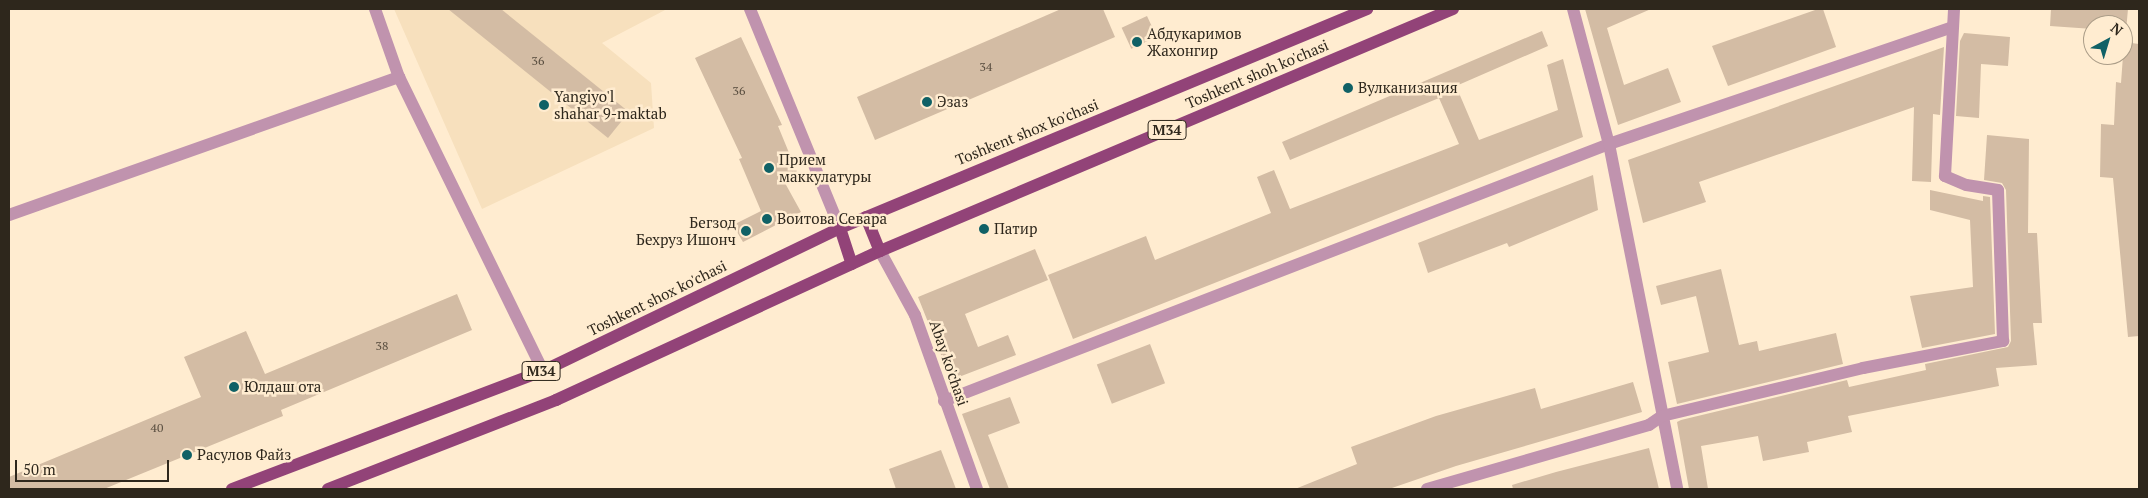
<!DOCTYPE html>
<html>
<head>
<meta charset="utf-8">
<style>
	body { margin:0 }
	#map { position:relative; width:2148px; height:498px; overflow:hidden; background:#ffecd0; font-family:"PT Serif",serif }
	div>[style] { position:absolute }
	.built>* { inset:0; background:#f7e0bd }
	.building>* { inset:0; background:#d3bca4; transform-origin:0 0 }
	.minor>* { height:12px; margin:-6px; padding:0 6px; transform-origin:6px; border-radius:6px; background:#c093ae }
	.primary>* { height:12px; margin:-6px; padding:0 6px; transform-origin:6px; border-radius:6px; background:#924378 }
	.dots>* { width:14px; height:14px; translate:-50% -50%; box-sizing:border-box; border:2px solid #ffecd0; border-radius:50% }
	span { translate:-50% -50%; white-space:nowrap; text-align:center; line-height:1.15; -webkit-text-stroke:5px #ffecd0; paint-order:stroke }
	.number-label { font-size:12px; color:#574c3e }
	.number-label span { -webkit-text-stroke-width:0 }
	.shield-label span { padding:1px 4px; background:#ffecd0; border:1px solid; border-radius:4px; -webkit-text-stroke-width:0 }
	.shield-label { font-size:14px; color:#2e271c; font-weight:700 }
	.poi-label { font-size:15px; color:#2e271c }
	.left { translate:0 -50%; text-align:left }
	.right { translate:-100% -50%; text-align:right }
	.street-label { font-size:15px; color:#2e271c }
	.frame { position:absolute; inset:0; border:10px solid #2e271c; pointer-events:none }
	.north { position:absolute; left:2083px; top:15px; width:50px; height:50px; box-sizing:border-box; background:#ffecd0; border:1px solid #ab9d88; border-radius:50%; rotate:39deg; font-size:14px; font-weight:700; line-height:20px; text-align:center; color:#2e271c }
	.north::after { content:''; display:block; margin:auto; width:18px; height:22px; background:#106166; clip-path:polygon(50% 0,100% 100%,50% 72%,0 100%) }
	.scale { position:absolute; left:15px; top:460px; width:154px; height:22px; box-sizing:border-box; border:2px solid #2e271c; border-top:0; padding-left:6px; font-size:15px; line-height:18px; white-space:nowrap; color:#2e271c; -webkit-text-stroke:4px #ffecd0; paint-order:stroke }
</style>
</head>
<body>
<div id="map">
	<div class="built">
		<i style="clip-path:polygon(394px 9px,667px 9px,602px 43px,651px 83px,654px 128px,482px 209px)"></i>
	</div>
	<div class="building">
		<i style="clip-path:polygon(448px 9px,501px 9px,629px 112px,608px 138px)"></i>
		<i style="clip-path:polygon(1061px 9px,1103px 9px,1115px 37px,875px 140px,857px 97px)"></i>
		<i style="clip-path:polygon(1585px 9px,1651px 9px,1607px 28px,1624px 85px,1668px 68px,1681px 102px,1618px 125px)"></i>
		<i style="clip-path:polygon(1818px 9px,1823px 9px,1836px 47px,1728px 86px,1712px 46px)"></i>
		<i style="clip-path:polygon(2051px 9px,2128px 9px,2126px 31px,2123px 31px,2123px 25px,2093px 25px,2093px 29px,2050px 26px)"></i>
		<i style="left:1147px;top:16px;width:23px;height:28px;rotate:65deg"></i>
		<i style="clip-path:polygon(1542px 31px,1548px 46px,1456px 86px,1479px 140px,1558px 110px,1547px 65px,1563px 59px,1583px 137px,1073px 339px,1048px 275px,1146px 236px,1155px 260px,1271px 213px,1257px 177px,1274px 170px,1290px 209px,1459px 144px,1439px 98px,1290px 160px,1282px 142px)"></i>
		<i style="clip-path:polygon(1964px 33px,2010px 37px,2008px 66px,1981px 64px,1979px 118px,1956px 116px,1960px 41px)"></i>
		<i style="clip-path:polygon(741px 37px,782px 125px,778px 126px,799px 177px,785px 183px,801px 212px,743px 242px,733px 225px,761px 211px,739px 159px,742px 158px,695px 58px)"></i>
		<i style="clip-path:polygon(2124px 42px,2139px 44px,2139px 336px,2128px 337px,2113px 178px,2100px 177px,2101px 124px,2114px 125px,2116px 82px,2121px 83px)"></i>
		<i style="clip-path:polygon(1944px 47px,1940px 115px,1933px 114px,1931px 182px,1912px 181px,1914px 107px,1699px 182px,1706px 202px,1643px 223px,1628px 160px)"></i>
		<i style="clip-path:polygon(1987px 135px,2029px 139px,2028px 233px,2037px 233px,2042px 323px,2033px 323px,2037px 365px,1996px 368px,1999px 386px,1848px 416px,1852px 432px,1807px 442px,1809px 452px,1763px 461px,1758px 436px,1701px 446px,1708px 489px,1689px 489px,1677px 422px,1681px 420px,1847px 380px,1849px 387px,1926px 370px,1925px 364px,2008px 347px,2011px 341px,2006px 190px,2002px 183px,1984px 180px)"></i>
		<i style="clip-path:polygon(1593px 175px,1598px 210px,1509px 247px,1507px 243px,1428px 273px,1418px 243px)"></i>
		<i style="clip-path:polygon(1930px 190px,1983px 201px,1983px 196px,1990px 197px,1995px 334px,1922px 348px,1910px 296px,1973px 287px,1970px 220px,1930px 210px)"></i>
		<i style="clip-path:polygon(1035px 249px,1048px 280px,965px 314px,978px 347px,1008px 335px,1016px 355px,951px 380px,918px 297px)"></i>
		<i style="clip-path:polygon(1721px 269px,1739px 345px,1757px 341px,1759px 351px,1836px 333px,1843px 364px,1677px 404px,1668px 362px,1709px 352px,1696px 296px,1661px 305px,1656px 286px)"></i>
		<i style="clip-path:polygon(457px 294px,472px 330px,281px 410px,283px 416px,104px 489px,9px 489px,9px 477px,201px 397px,184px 357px,246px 331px,265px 374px)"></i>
		<i style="left:1150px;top:344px;width:42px;height:57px;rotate:69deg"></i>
		<i style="clip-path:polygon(1633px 382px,1642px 412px,1456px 466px,1389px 489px,1295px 489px,1357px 464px,1351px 447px,1436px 416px,1535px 388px,1541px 409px)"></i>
		<i style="clip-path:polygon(1010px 397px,1020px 423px,988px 435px,1009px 489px,990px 489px,962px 414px)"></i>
		<i style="clip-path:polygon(1649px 448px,1659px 489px,1513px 489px,1512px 485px,1556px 472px)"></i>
		<i style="clip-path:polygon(941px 450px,956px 489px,896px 489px,889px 469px)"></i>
	</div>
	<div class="minor">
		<i style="left:375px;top:9px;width:72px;rotate:70.6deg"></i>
		<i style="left:399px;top:77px;width:327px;rotate:63.9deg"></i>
		<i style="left:750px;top:9px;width:237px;rotate:67.7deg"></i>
		<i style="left:1573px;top:9px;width:140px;rotate:75.1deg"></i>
		<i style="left:1609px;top:144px;width:352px;rotate:78.8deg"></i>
		<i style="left:9px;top:215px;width:414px;rotate:-19.5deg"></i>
		<i style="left:880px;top:251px;width:73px;rotate:61.3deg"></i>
		<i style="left:915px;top:315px;width:185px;rotate:70.4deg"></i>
		<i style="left:944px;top:401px;width:713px;rotate:-21.13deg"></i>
		<i style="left:1609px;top:144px;width:362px;rotate:-18.8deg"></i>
		<i style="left:1427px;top:489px;width:231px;rotate:-16.1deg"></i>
		<i style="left:1649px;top:425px;width:16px;rotate:-35deg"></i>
		<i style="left:1662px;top:416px;width:207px;rotate:-13.4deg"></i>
		<i style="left:1863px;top:368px;width:143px;rotate:-10.9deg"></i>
		<i style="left:2003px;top:341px;width:151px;rotate:-91.9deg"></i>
		<i style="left:1998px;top:190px;width:32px;rotate:-171deg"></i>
		<i style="left:1966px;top:185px;width:23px;rotate:-157deg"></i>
		<i style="left:1945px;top:176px;width:167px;rotate:-86.9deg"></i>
	</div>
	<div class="primary">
		<i style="left:866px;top:217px;width:37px;rotate:68deg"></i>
		<i style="left:840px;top:228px;width:38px;rotate:72deg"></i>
		<i style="left:232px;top:489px;width:333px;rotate:-20.8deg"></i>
		<i style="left:543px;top:371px;width:330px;rotate:-25.7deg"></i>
		<i style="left:840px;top:228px;width:571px;rotate:-22.57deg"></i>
		<i style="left:328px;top:489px;width:245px;rotate:-21.3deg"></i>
		<i style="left:556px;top:400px;width:357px;rotate:-24.7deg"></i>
		<i style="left:880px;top:251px;width:622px;rotate:-22.9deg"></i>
	</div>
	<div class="dots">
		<i style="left:1137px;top:42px;background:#106166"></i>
		<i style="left:1348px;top:88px;background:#106166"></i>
		<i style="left:927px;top:102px;background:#106166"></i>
		<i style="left:544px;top:105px;background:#106166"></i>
		<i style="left:769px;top:168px;background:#106166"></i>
		<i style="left:767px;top:219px;background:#106166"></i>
		<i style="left:984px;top:229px;background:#106166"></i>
		<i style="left:746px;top:231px;background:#106166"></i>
		<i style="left:234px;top:387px;background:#106166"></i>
		<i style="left:187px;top:455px;background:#106166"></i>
	</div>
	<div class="number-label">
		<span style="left:538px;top:61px">36</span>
		<span style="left:986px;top:67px">34</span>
		<span style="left:739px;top:91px">36</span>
		<span style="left:382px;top:346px">38</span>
		<span style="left:157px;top:428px">40</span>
	</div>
	<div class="shield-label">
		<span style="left:1167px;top:130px">M34</span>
		<span style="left:541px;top:371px">M34</span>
	</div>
	<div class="poi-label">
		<span class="left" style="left:1147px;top:42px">Абдукаримов<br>Жахонгир</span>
		<span class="left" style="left:1358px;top:88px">Вулканизация</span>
		<span class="left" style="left:554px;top:105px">Yangiyo'l<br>shahar 9-maktab</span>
		<span class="left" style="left:937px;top:102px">Эзаз</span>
		<span class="left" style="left:779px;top:168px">Прием<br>маккулатуры</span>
		<span class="left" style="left:777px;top:219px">Воитова Севара</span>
		<span class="right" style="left:736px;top:231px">Бегзод<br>Бехруз Ишонч</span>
		<span class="left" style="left:994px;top:229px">Патир</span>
		<span class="left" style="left:244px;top:387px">Юлдаш ота</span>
		<span class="left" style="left:197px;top:455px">Расулов Файз</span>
	</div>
	<div class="street-label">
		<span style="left:1257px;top:74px;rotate:-23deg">Toshkent shoh ko'chasi</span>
		<span style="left:1027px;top:132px;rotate:-22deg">Toshkent shox ko'chasi</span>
		<span style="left:657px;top:298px;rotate:-26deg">Toshkent shox ko'chasi</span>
		<span style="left:949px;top:363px;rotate:71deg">Abay ko'chasi</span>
	</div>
	<div class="frame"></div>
	<div class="north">N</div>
	<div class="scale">50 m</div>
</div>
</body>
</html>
